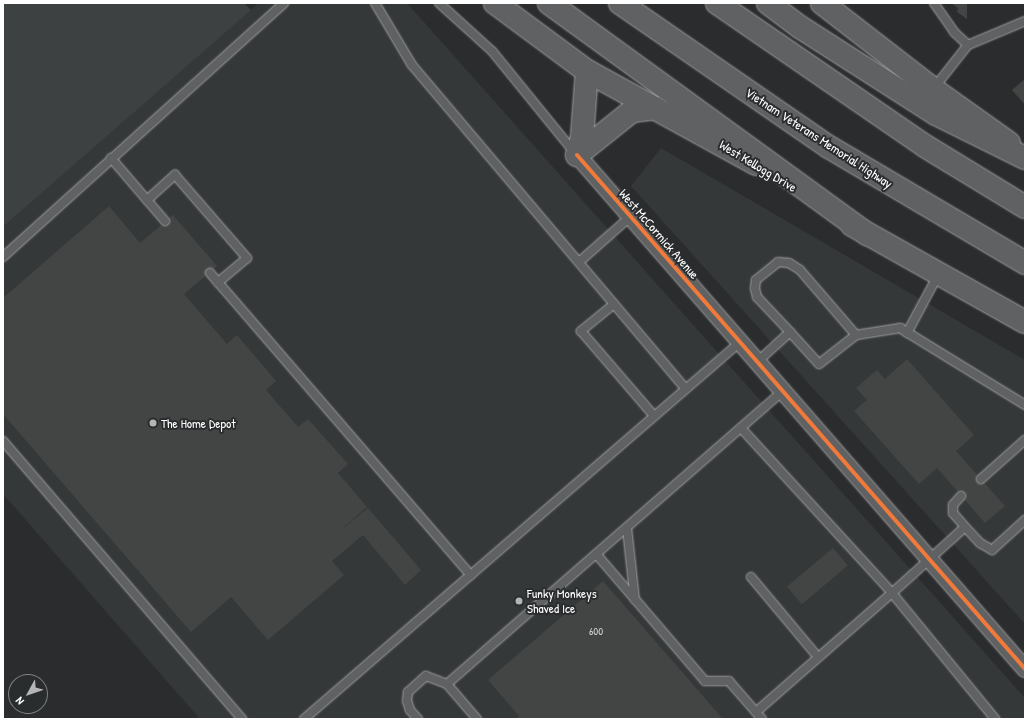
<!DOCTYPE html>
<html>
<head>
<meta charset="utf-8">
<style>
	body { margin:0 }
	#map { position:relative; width:1028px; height:722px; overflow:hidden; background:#2b2c2d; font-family:"Patrick Hand",sans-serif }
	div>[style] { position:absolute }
	.built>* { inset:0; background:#353839 }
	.green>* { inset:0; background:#3e4142 }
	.building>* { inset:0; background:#434444; transform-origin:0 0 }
	.roads { filter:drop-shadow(0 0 1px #a0a0a0) drop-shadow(0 0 1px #a0a0a0) }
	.service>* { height:8px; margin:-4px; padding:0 4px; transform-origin:4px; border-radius:4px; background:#606162 }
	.minor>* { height:16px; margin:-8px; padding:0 8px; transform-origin:8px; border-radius:8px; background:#606162 }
	.secondary>* { height:22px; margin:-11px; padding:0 11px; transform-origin:11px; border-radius:11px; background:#606162 }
	.motorway>* { height:22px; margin:-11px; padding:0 11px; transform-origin:11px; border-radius:11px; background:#606162 }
	.cycleway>* { height:4px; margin:-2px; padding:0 2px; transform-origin:2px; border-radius:2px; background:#f17a3a }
	.dots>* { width:11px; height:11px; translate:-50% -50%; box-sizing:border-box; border:2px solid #2a2d2e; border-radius:50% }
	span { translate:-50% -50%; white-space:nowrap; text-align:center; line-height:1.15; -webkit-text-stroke:4px #2a2d2e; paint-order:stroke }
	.number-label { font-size:11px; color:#d0d0d0 }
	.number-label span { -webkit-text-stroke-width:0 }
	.street-label { font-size:13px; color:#fff }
	.poi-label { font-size:13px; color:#fff }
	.left { translate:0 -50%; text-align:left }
	.frame { position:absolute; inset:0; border:4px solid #fff; pointer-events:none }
	.north { position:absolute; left:8px; top:674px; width:40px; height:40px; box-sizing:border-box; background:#2a2d2e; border:1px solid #7f8182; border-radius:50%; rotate:230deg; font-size:11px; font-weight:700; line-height:16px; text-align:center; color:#fff }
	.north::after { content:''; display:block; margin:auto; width:14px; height:18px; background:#b5b5b6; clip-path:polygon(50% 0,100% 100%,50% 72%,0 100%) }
</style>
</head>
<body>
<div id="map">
	<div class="built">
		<i style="clip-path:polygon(258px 3px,407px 3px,1025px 698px,1025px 719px,200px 719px,3px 494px,3px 227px)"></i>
		<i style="clip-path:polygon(661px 148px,1025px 360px,1025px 624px,631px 186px)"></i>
	</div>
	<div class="green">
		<i style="clip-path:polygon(3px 3px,244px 3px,251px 10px,3px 227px)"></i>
	</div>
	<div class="building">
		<i style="clip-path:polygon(951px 3px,967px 3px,967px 19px,957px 12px,958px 8px)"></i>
		<i style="clip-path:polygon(1025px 79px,1025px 105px,1012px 90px)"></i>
		<i style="clip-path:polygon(109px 206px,140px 243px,173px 215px,217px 266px,184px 294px,227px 344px,237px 335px,276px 381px,266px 390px,298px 427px,308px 419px,348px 464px,338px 473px,367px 507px,336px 534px,368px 508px,421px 570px,405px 585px,363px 535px,332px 561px,344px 575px,268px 640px,231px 597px,191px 632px,3px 414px,3px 298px)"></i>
		<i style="clip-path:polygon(907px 359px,974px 435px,956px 451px,1005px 506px,985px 523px,937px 468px,919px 484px,854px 411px,867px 400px,856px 388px,877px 370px,885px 379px)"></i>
		<i style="left:833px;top:548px;width:23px;height:60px;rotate:50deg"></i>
		<i style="clip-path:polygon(603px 581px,723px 719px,516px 719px,519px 716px,488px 680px)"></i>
	</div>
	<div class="roads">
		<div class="service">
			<i style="left:375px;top:3px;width:72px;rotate:59.2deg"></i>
			<i style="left:412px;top:65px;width:424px;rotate:49.8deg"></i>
			<i style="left:439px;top:3px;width:72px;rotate:42.2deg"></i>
			<i style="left:492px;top:51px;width:132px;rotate:50.9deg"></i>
			<i style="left:934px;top:3px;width:35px;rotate:55deg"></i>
			<i style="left:954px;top:32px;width:19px;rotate:43deg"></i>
			<i style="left:934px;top:88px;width:55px;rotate:-51.7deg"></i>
			<i style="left:968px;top:45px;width:62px;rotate:-22.8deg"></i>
			<i style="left:111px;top:158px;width:83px;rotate:49.4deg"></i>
			<i style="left:147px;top:200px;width:38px;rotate:-42deg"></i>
			<i style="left:175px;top:175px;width:110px;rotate:49.1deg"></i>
			<i style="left:247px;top:258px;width:38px;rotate:140deg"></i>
			<i style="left:3px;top:257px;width:379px;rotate:-42.1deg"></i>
			<i style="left:579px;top:262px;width:69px;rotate:-41.5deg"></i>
			<i style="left:210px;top:273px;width:399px;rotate:49.2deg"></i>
			<i style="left:614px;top:304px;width:43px;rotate:140.7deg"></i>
			<i style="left:581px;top:331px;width:112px;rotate:49.3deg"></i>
			<i style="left:790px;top:332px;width:48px;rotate:-133.3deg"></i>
			<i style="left:757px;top:297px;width:9px;rotate:-103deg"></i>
			<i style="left:755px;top:288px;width:8px;rotate:-83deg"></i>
			<i style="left:756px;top:280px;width:28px;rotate:-39deg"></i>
			<i style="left:778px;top:262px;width:11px;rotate:5deg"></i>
			<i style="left:789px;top:263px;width:13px;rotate:32deg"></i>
			<i style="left:800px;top:270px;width:86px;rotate:49.3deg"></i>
			<i style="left:907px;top:333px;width:66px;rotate:-61.9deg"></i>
			<i style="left:756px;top:363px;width:46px;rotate:-42.4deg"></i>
			<i style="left:790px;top:332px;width:43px;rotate:47.8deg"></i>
			<i style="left:819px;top:364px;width:47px;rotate:-38.1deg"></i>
			<i style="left:856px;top:335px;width:45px;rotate:-9deg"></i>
			<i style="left:900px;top:328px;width:147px;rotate:31.6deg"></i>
			<i style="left:741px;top:428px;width:224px;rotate:47.5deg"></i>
			<i style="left:892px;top:593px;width:98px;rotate:-42.1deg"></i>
			<i style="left:965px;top:527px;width:22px;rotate:47deg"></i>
			<i style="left:980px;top:543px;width:14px;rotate:30deg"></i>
			<i style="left:992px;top:550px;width:45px;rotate:-42.3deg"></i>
			<i style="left:3px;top:441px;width:367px;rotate:49.3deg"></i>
			<i style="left:981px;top:479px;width:59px;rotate:-41.6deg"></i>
			<i style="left:961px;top:496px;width:12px;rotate:132deg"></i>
			<i style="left:953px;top:505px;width:8px;rotate:90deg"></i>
			<i style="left:953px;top:513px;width:18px;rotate:49deg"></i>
			<i style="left:627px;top:528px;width:72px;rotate:83.7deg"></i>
			<i style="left:751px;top:577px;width:104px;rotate:50.1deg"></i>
			<i style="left:756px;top:712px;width:181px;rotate:-41.2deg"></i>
			<i style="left:892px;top:593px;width:163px;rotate:50.7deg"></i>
			<i style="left:304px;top:719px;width:575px;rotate:-40.84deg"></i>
			<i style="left:418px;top:719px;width:12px;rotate:-132deg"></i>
			<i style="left:410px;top:710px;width:9px;rotate:-108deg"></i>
			<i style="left:407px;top:701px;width:9px;rotate:-84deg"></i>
			<i style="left:408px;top:692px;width:24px;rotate:-42deg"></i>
			<i style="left:426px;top:676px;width:22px;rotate:21deg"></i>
			<i style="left:477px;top:719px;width:46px;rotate:-130.6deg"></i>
			<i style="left:447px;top:684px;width:198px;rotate:-41.1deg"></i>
			<i style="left:762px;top:719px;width:50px;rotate:-131deg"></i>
			<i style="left:729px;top:681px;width:24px;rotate:180deg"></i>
			<i style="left:705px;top:681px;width:167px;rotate:-130.6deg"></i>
			<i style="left:596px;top:554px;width:247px;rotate:-41.1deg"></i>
		</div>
		<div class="minor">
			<i style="left:577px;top:155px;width:682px;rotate:48.92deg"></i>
		</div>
		<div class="secondary">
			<i style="left:495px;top:3px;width:114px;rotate:36.5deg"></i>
			<i style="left:587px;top:71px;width:193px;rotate:28.8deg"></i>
			<i style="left:822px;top:3px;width:140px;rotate:37.8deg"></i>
			<i style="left:933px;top:89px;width:93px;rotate:35.4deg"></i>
			<i style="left:577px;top:155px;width:70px;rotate:-38.7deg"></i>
			<i style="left:632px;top:111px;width:24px;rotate:-7deg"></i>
			<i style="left:577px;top:155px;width:19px;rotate:-74deg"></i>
			<i style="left:582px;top:137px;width:66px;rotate:-85.7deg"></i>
			<i style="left:852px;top:225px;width:198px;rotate:29.3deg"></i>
		</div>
		<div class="motorway">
			<i style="left:549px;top:3px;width:394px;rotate:36deg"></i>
			<i style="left:620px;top:3px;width:254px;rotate:34.6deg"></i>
			<i style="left:829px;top:147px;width:228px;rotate:30.6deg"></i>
			<i style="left:717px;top:3px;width:252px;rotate:34.5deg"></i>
			<i style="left:925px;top:146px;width:117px;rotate:31.4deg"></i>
			<i style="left:768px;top:3px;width:40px;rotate:37deg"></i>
			<i style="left:800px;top:27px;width:161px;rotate:32.6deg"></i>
			<i style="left:936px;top:114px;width:99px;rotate:26.3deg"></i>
		</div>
	</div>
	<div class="cycleway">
		<i style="left:577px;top:155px;width:682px;rotate:48.92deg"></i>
	</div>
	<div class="dots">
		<i style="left:153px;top:423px;background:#b5b5b6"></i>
		<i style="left:519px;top:601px;background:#b5b5b6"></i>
	</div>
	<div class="number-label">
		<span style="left:596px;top:631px">600</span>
	</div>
	<div class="street-label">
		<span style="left:819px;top:138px;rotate:33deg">Vietnam Veterans Memorial Highway</span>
		<span style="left:758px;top:166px;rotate:31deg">West Kellogg Drive</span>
		<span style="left:659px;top:234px;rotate:49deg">West McCormick Avenue</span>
	</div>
	<div class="poi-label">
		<span class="left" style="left:161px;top:423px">The Home Depot</span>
		<span class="left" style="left:527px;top:601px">Funky Monkeys<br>Shaved Ice</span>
	</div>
	<div class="frame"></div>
	<div class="north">N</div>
</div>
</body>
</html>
